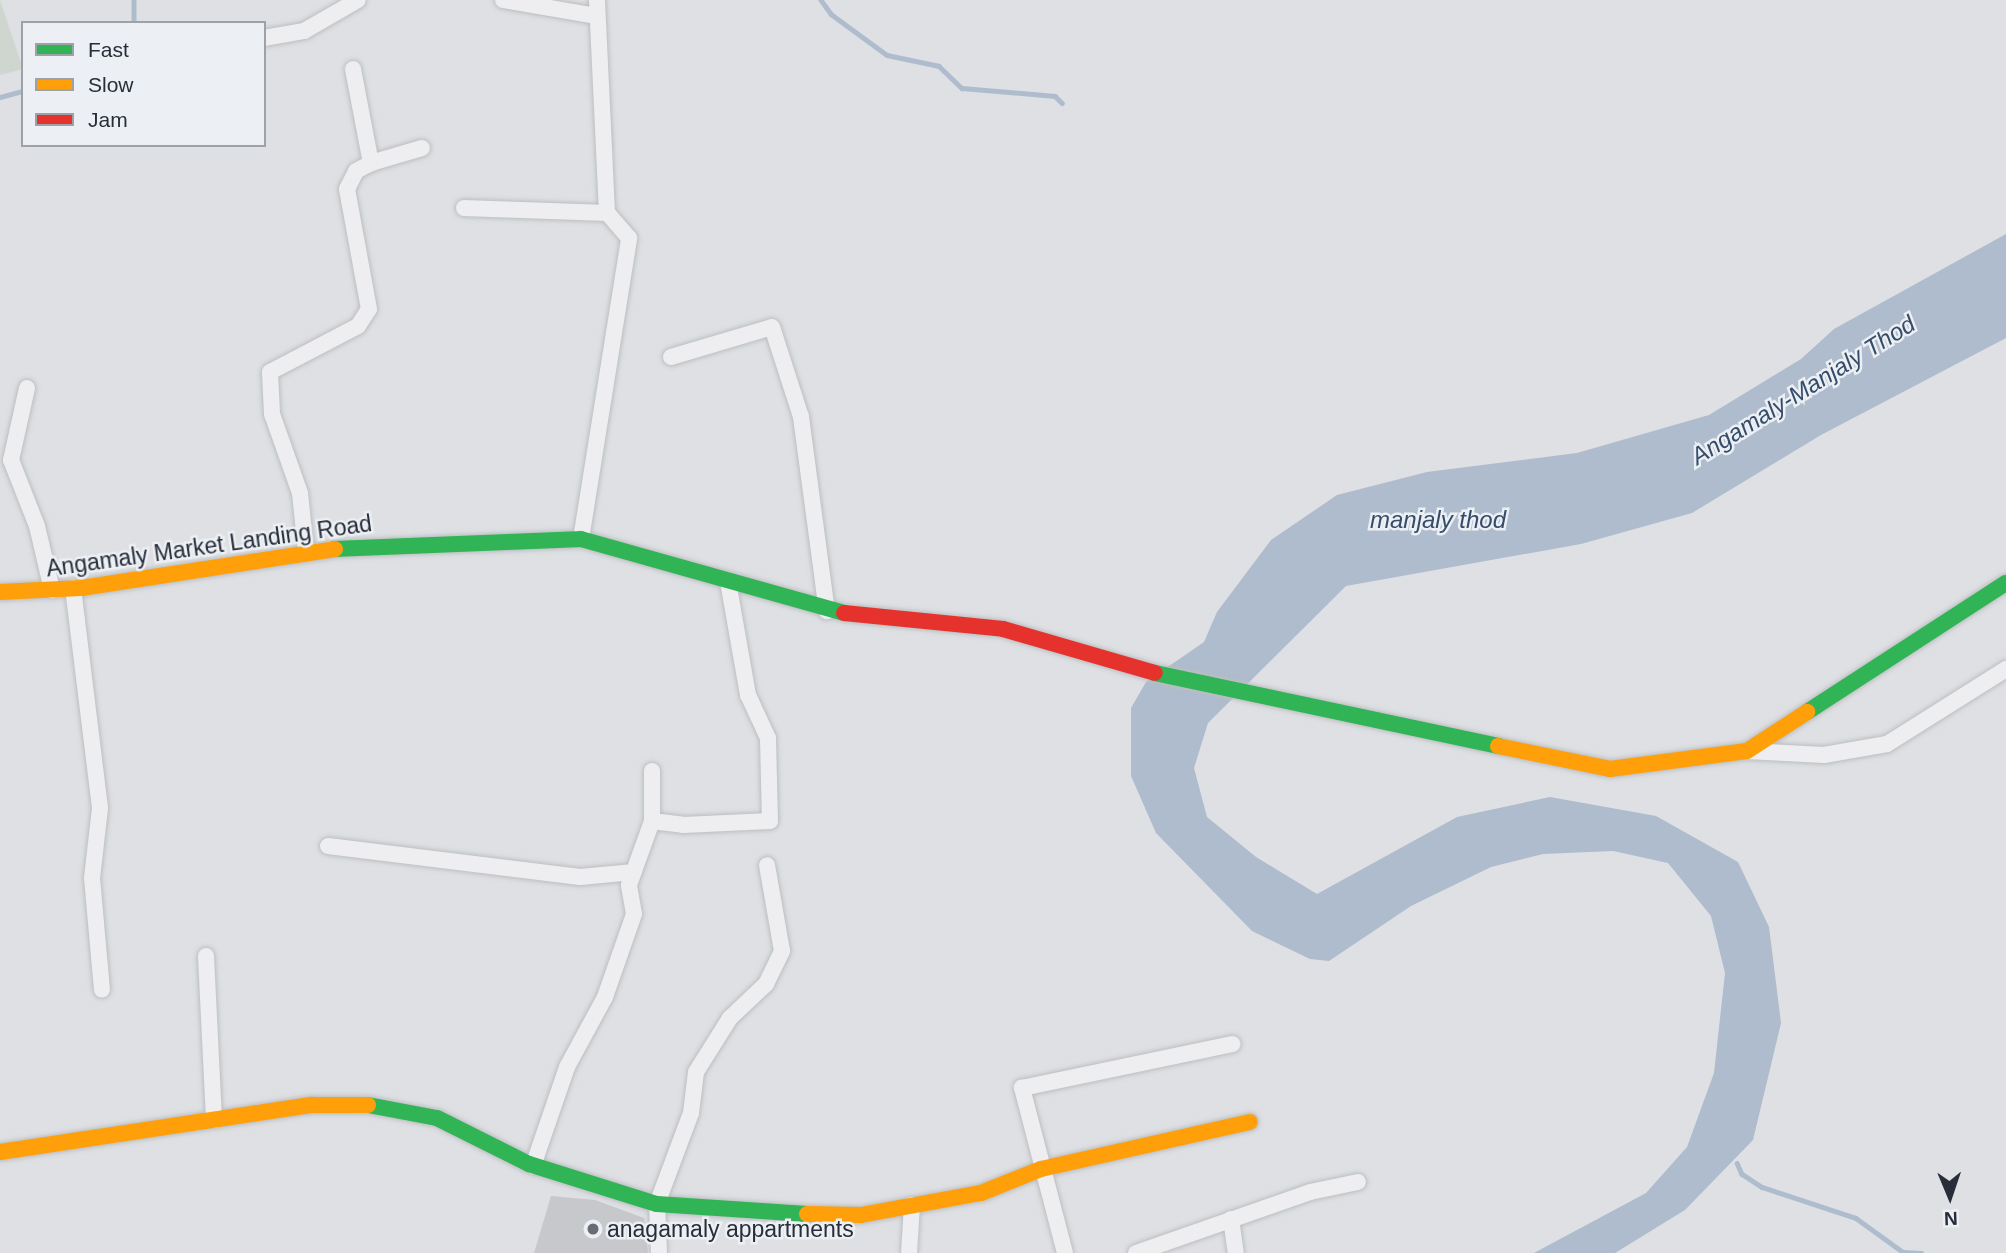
<!DOCTYPE html>
<html>
<head>
<meta charset="utf-8">
<style>
	body { margin:0 }
	#map { position:relative; width:2006px; height:1253px; overflow:hidden; background:#dee0e3; font-family:Helvetica,sans-serif }
	div>[style] { position:absolute }
	.green>* { inset:0; background:#cfd6cf }
	.water>* { inset:0; background:#aebccd }
	.stream>* { height:4.5px; margin:-2.25px; padding:0 2.25px; transform-origin:2.25px; border-radius:2.25px; background:#aebccd }
	.building>* { inset:0; background:#c6c8cb }
	.roads { filter:drop-shadow(0 0 2px #bcbec1) drop-shadow(0 0 2px #bcbec1) }
	.street>* { height:16px; margin:-8px; padding:0 8px; transform-origin:8px; border-radius:8px; background:#eeeef0 }
	.fast>* { height:16px; margin:-8px; padding:0 8px; transform-origin:8px; border-radius:8px; background:#30b455 }
	.slow>* { height:16px; margin:-8px; padding:0 8px; transform-origin:8px; border-radius:8px; background:#ff9f0a }
	.jam>* { height:16px; margin:-8px; padding:0 8px; transform-origin:8px; border-radius:8px; background:#e5322d }
	.dots>* { width:19px; height:19px; translate:-50% -50%; box-sizing:border-box; border:4px solid #eceff3; border-radius:50% }
	span { translate:-50% -50%; white-space:nowrap; text-align:center; line-height:1.15; -webkit-text-stroke:5px #eceff3; paint-order:stroke }
	.street-label { font-size:23px; color:#272e3a }
	.poi-label { font-size:23px; color:#272e3a }
	.left { translate:0 -50%; text-align:left }
	.water-label { font-size:24px; color:#354d6a; font-style:italic }
	.legend { position:absolute; left:21px; top:21px; width:245px; height:126px; box-sizing:border-box; background:#eceff3; border:2px solid #9da2a9; margin:0; padding:9px 12px; list-style:none; font-size:21px; color:#272e3a }
	.legend li { display:flex; align-items:center; gap:14px; height:35px }
	.legend b { width:35px; border:2px solid #9da2a9 }
	.north { position:absolute; left:1915px; top:1162px; width:70px; height:70px; -webkit-text-stroke:5px #eceff3; paint-order:stroke; rotate:178deg; font-size:19px; font-weight:700; line-height:28px; text-align:center; color:#272e3a }
	.north::after { content:''; display:block; margin:auto; width:24px; height:32px; background:#272e3a; clip-path:polygon(50% 0,100% 100%,50% 72%,0 100%) }
</style>
</head>
<body>
<div id="map">
	<div class="green">
		<i style="clip-path:polygon(0 0,23px 69px,0 75px)"></i>
	</div>
	<div class="water">
		<i style="clip-path:polygon(2006px 234px,2006px 338px,1821px 435px,1692px 513px,1581px 544px,1346px 586px,1208px 723px,1194px 768px,1207px 817px,1256px 857px,1317px 894px,1457px 817px,1550px 797px,1656px 816px,1738px 862px,1769px 927px,1781px 1023px,1753px 1140px,1685px 1210px,1615px 1253px,1534px 1253px,1646px 1193px,1687px 1147px,1714px 1073px,1725px 973px,1711px 916px,1668px 863px,1613px 851px,1543px 854px,1491px 867px,1411px 906px,1329px 961px,1310px 959px,1252px 931px,1156px 833px,1131px 776px,1131px 708px,1146px 682px,1204px 642px,1217px 612px,1271px 540px,1337px 495px,1427px 472px,1577px 453px,1709px 415px,1801px 359px,1834px 329px)"></i>
	</div>
	<div class="stream">
		<i style="left:134px;top:0;width:23px;rotate:90deg"></i>
		<i style="left:821px;top:0;width:17px;rotate:54deg"></i>
		<i style="left:831px;top:14px;width:69px;rotate:36.2deg"></i>
		<i style="left:887px;top:55px;width:53px;rotate:11.9deg"></i>
		<i style="left:939px;top:66px;width:32px;rotate:44deg"></i>
		<i style="left:962px;top:88px;width:93px;rotate:4.9deg"></i>
		<i style="left:1055px;top:96px;width:10px;rotate:45deg"></i>
		<i style="left:0;top:97px;width:24px;rotate:-15deg"></i>
		<i style="left:1737px;top:1163px;width:12px;rotate:66deg"></i>
		<i style="left:1742px;top:1174px;width:24px;rotate:33deg"></i>
		<i style="left:1762px;top:1187px;width:99px;rotate:18.3deg"></i>
		<i style="left:1856px;top:1218px;width:58px;rotate:35.9deg"></i>
		<i style="left:1903px;top:1252px;width:18px;rotate:3deg"></i>
	</div>
	<div class="building">
		<i style="clip-path:polygon(551px 1196px,595px 1200px,644px 1218px,648px 1253px,534px 1253px)"></i>
	</div>
	<div class="roads">
		<div class="street">
			<i style="left:503px;top:0;width:95px;rotate:9.7deg"></i>
			<i style="left:264px;top:38px;width:41px;rotate:-9.9deg"></i>
			<i style="left:304px;top:31px;width:62px;rotate:-29.9deg"></i>
			<i style="left:353px;top:69px;width:96px;rotate:79.2deg"></i>
			<i style="left:464px;top:208px;width:143px;rotate:2deg"></i>
			<i style="left:671px;top:357px;width:105px;rotate:-16.5deg"></i>
			<i style="left:772px;top:327px;width:95px;rotate:72.1deg"></i>
			<i style="left:801px;top:417px;width:196px;rotate:82.4deg"></i>
			<i style="left:27px;top:388px;width:74px;rotate:102.5deg"></i>
			<i style="left:11px;top:460px;width:71px;rotate:68.5deg"></i>
			<i style="left:37px;top:526px;width:66px;rotate:76.8deg"></i>
			<i style="left:581px;top:539px;width:305px;rotate:-80.9deg"></i>
			<i style="left:629px;top:238px;width:33px;rotate:-131deg"></i>
			<i style="left:607px;top:213px;width:213px;rotate:-92.7deg"></i>
			<i style="left:306px;top:552px;width:59px;rotate:-95.8deg"></i>
			<i style="left:300px;top:493px;width:84px;rotate:-109.5deg"></i>
			<i style="left:272px;top:414px;width:42px;rotate:-92.7deg"></i>
			<i style="left:270px;top:372px;width:99px;rotate:-27.6deg"></i>
			<i style="left:358px;top:326px;width:20px;rotate:-57deg"></i>
			<i style="left:369px;top:309px;width:122px;rotate:-100.4deg"></i>
			<i style="left:347px;top:189px;width:20px;rotate:-63deg"></i>
			<i style="left:356px;top:171px;width:17px;rotate:-28deg"></i>
			<i style="left:371px;top:163px;width:53px;rotate:-16.4deg"></i>
			<i style="left:73px;top:588px;width:222px;rotate:83deg"></i>
			<i style="left:100px;top:808px;width:70px;rotate:96.5deg"></i>
			<i style="left:92px;top:878px;width:112px;rotate:84.9deg"></i>
			<i style="left:1747px;top:751px;width:77px;rotate:3deg"></i>
			<i style="left:1824px;top:755px;width:64px;rotate:-9.9deg"></i>
			<i style="left:1887px;top:744px;width:141px;rotate:-32.2deg"></i>
			<i style="left:652px;top:821px;width:31px;rotate:7deg"></i>
			<i style="left:683px;top:825px;width:87px;rotate:-2.6deg"></i>
			<i style="left:770px;top:821px;width:83px;rotate:-91.4deg"></i>
			<i style="left:768px;top:738px;width:47px;rotate:-114.9deg"></i>
			<i style="left:748px;top:695px;width:116px;rotate:-100deg"></i>
			<i style="left:328px;top:846px;width:254px;rotate:7deg"></i>
			<i style="left:580px;top:877px;width:54px;rotate:-5.3deg"></i>
			<i style="left:206px;top:956px;width:164px;rotate:87.2deg"></i>
			<i style="left:533px;top:1166px;width:105px;rotate:-71deg"></i>
			<i style="left:567px;top:1067px;width:80px;rotate:-61.5deg"></i>
			<i style="left:605px;top:997px;width:88px;rotate:-70.7deg"></i>
			<i style="left:634px;top:914px;width:29px;rotate:-100deg"></i>
			<i style="left:629px;top:885px;width:68px;rotate:-70.2deg"></i>
			<i style="left:652px;top:821px;width:50px;rotate:-90deg"></i>
			<i style="left:1231px;top:1219px;width:34px;rotate:82deg"></i>
			<i style="left:659px;top:1253px;width:49px;rotate:-92.3deg"></i>
			<i style="left:657px;top:1204px;width:97px;rotate:-69.5deg"></i>
			<i style="left:691px;top:1113px;width:41px;rotate:-83deg"></i>
			<i style="left:696px;top:1072px;width:64px;rotate:-57.8deg"></i>
			<i style="left:730px;top:1018px;width:50px;rotate:-43.4deg"></i>
			<i style="left:766px;top:984px;width:37px;rotate:-64deg"></i>
			<i style="left:782px;top:951px;width:87px;rotate:-99.9deg"></i>
			<i style="left:909px;top:1253px;width:48px;rotate:-86.4deg"></i>
			<i style="left:1065px;top:1253px;width:171px;rotate:-104.6deg"></i>
			<i style="left:1022px;top:1088px;width:215px;rotate:-11.8deg"></i>
			<i style="left:1136px;top:1253px;width:184px;rotate:-19.3deg"></i>
			<i style="left:1310px;top:1192px;width:49px;rotate:-11.8deg"></i>
		</div>
		<div class="fast">
			<i style="left:335px;top:549px;width:246px;rotate:-2.3deg"></i>
			<i style="left:581px;top:539px;width:273px;rotate:15.7deg"></i>
			<i style="left:1155px;top:673px;width:351px;rotate:12deg"></i>
			<i style="left:1807px;top:712px;width:237px;rotate:-33deg"></i>
			<i style="left:368px;top:1105px;width:70px;rotate:10.7deg"></i>
			<i style="left:437px;top:1118px;width:103px;rotate:26.6deg"></i>
			<i style="left:529px;top:1164px;width:134px;rotate:17.4deg"></i>
			<i style="left:657px;top:1204px;width:150px;rotate:3.8deg"></i>
		</div>
		<div class="slow">
			<i style="left:0;top:592px;width:81px;rotate:-2.8deg"></i>
			<i style="left:81px;top:588px;width:257px;rotate:-8.7deg"></i>
			<i style="left:1498px;top:746px;width:114px;rotate:11.6deg"></i>
			<i style="left:1610px;top:769px;width:138px;rotate:-7.5deg"></i>
			<i style="left:1747px;top:751px;width:72px;rotate:-33deg"></i>
			<i style="left:0;top:1152px;width:316px;rotate:-8.6deg"></i>
			<i style="left:312px;top:1105px;width:56px"></i>
			<i style="left:807px;top:1214px;width:54px;rotate:1.1deg"></i>
			<i style="left:861px;top:1215px;width:122px;rotate:-10.4deg"></i>
			<i style="left:981px;top:1193px;width:65px;rotate:-21.8deg"></i>
			<i style="left:1041px;top:1169px;width:214px;rotate:-12.7deg"></i>
		</div>
		<div class="jam">
			<i style="left:844px;top:613px;width:160px;rotate:5.7deg"></i>
			<i style="left:1003px;top:629px;width:158px;rotate:16.1deg"></i>
		</div>
	</div>
	<div class="dots">
		<i style="left:593px;top:1229px;background:#676c75"></i>
	</div>
	<div class="street-label">
		<span style="left:209px;top:546px;rotate:-8deg">Angamaly Market Landing Road</span>
	</div>
	<div class="poi-label">
		<span class="left" style="left:607px;top:1229px">anagamaly appartments</span>
	</div>
	<div class="water-label">
		<span style="left:1803px;top:390px;rotate:-32deg">Angamaly-Manjaly Thod</span>
		<span style="left:1438px;top:520px">manjaly thod</span>
	</div>
	<ul class="legend">
	<li><b style="height:9px;background:#30b455"></b>Fast</li>
	<li><b style="height:9px;background:#ff9f0a"></b>Slow</li>
	<li><b style="height:9px;background:#e5322d"></b>Jam</li>
	</ul>
	<div class="north">N</div>
</div>
</body>
</html>
